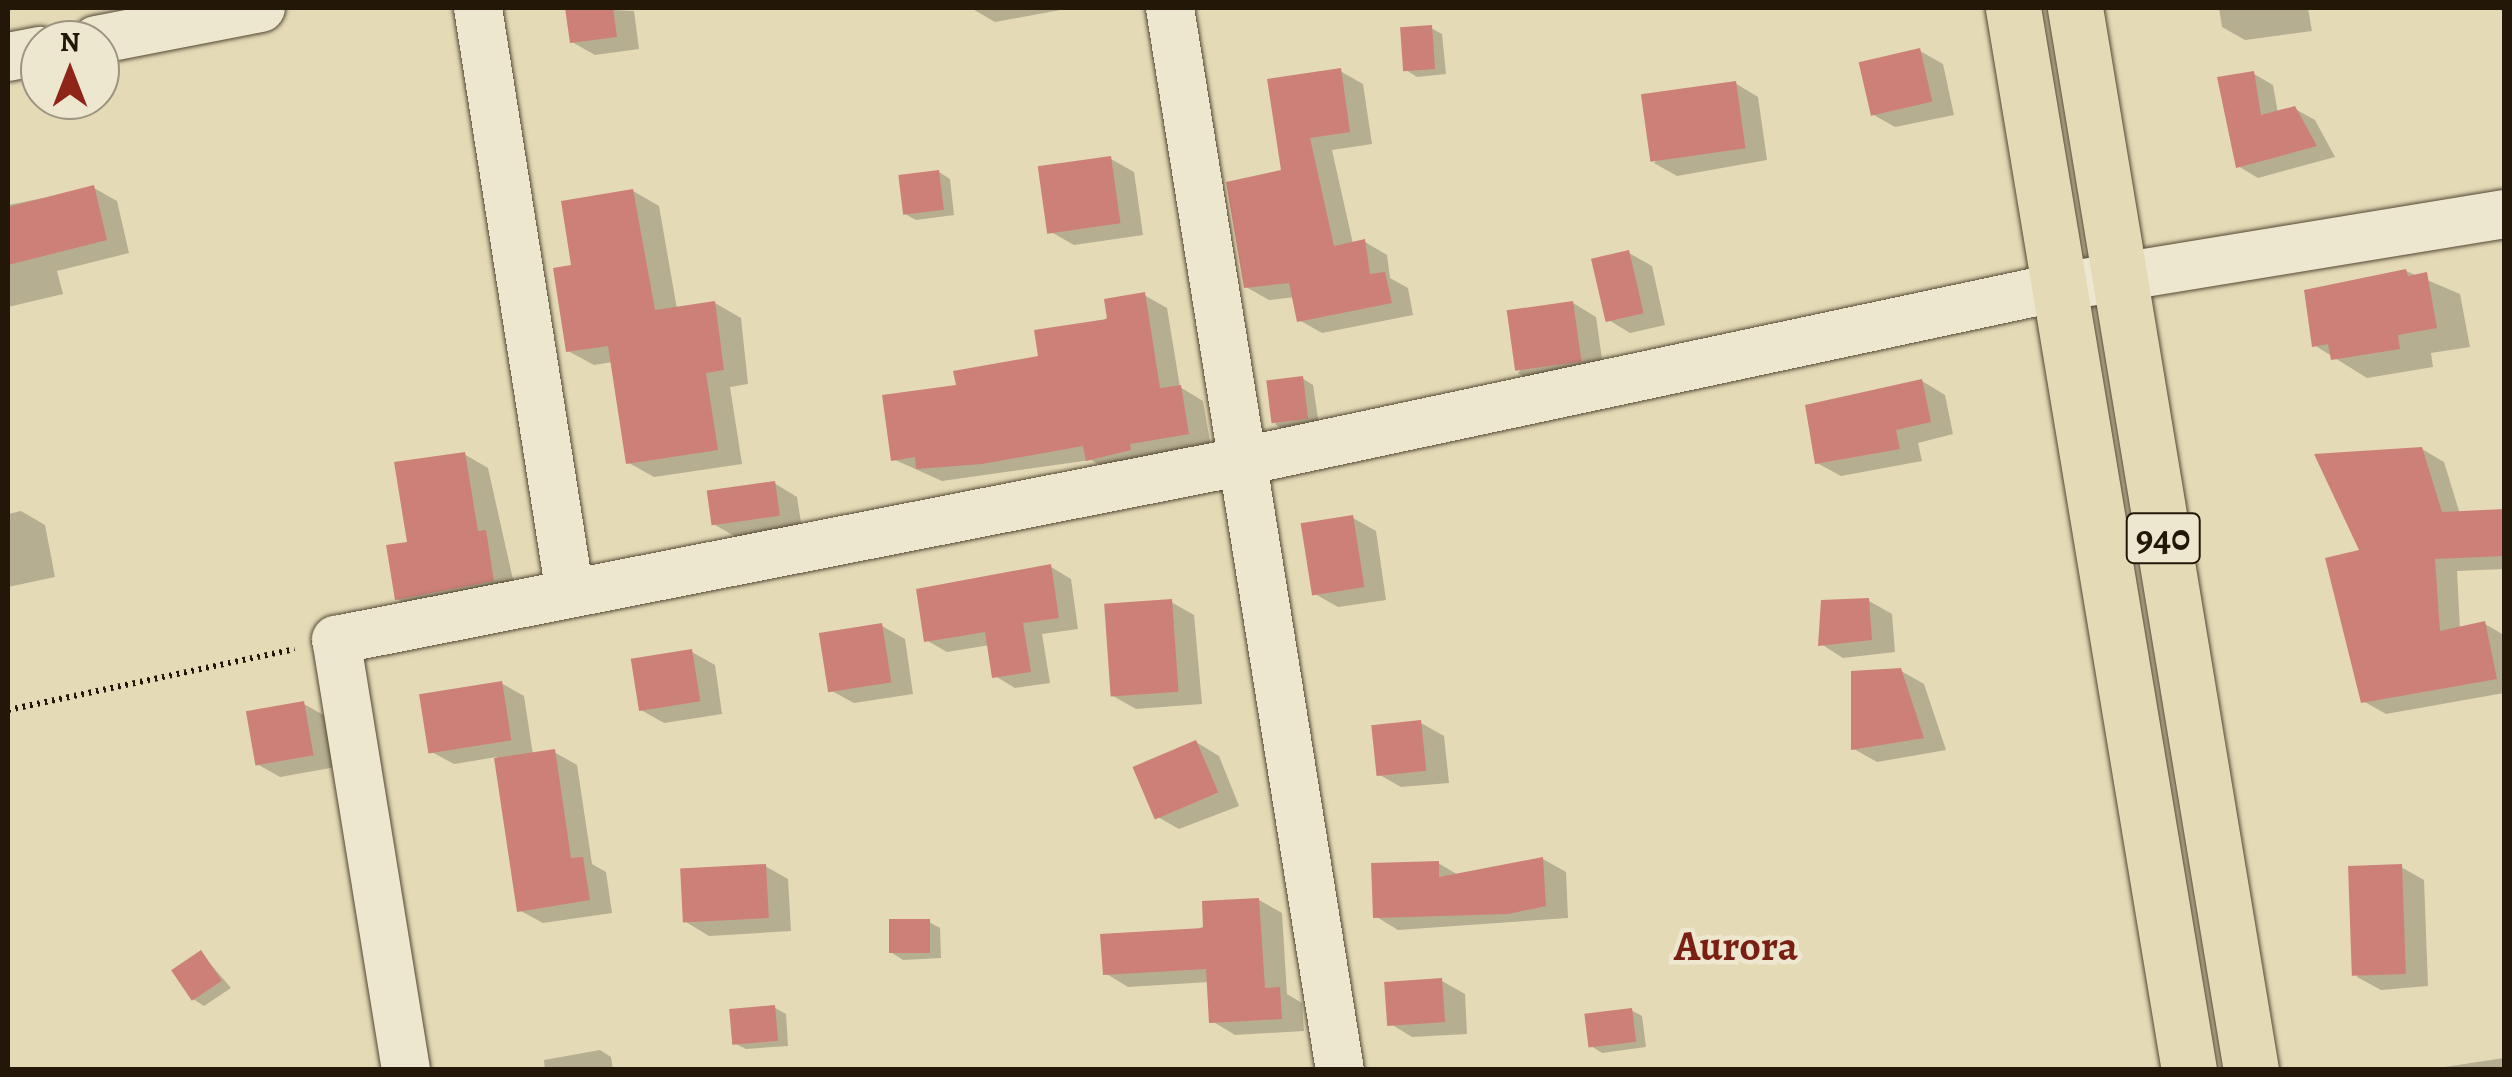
<!DOCTYPE html>
<html>
<head>
<meta charset="utf-8">
<style>
	body { margin:0 }
	#map { position:relative; width:2512px; height:1077px; overflow:hidden; background:#e4dab6; font-family:Alegreya,serif }
	div>[style] { position:absolute }
	.shadow>* { inset:0; background:#0003 }
	.building>* { inset:0; background:#cd8077; transform-origin:0 0 }
	.path>* { height:6px; margin-top:-3px; transform-origin:0; background:repeating-linear-gradient(90deg,#231808 0 2.5px,transparent 0 7.5px) }
	.roads { filter:drop-shadow(0 0 2px #534834) drop-shadow(0 0 2px #534834) }
	.minor>* { height:48px; margin:-24px; padding:0 24px; transform-origin:24px; border-radius:24px; background:#ede7d0 }
	.highway>* { height:55px; margin:-27.5px; padding:0 27.5px; transform-origin:27.5px; border-radius:27.5px; background:#e4dab6 }
	span { translate:-50% -50%; white-space:nowrap; text-align:center; line-height:1.15; -webkit-text-stroke:9px #ede7d0; paint-order:stroke }
	.shield-label span { padding:2px 8px; background:#ede7d0; border:2px solid; border-radius:8px; -webkit-text-stroke-width:0 }
	.shield-label { font-size:38px; color:#231808; font-weight:700 }
	.neighbourhood-label { font-size:42px; color:#7a1f14; font-weight:700 }
	.frame { position:absolute; inset:0; border:10px solid #231808; pointer-events:none }
	.north { position:absolute; left:20px; top:20px; width:100px; height:100px; box-sizing:border-box; background:#ede7d0; border:2px solid #9c9480; border-radius:50%; rotate:0deg; font-size:28px; font-weight:700; line-height:40px; text-align:center; color:#231808 }
	.north::after { content:''; display:block; margin:auto; width:35px; height:45px; background:#8f2418; clip-path:polygon(50% 0,100% 100%,50% 72%,0 100%) }
</style>
</head>
<body>
<div id="map">
	<div class="shadow">
		<i style="clip-path:polygon(567px 8px,634px 11px,639px 49px,595px 55px,572px 42px)"></i>
		<i style="clip-path:polygon(971px 8px,1071px 8px,995px 22px)"></i>
		<i style="clip-path:polygon(2219px 8px,2308px 8px,2312px 31px,2245px 40px,2222px 27px)"></i>
		<i style="clip-path:polygon(1431px 28px,1442px 34px,1446px 74px,1417px 77px,1406px 70px)"></i>
		<i style="clip-path:polygon(1920px 51px,1943px 64px,1954px 115px,1895px 127px,1872px 114px)"></i>
		<i style="clip-path:polygon(1340px 71px,1363px 84px,1372px 144px,1332px 150px,1353px 244px,1365px 242px,1387px 255px,1390px 278px,1408px 288px,1413px 315px,1322px 333px,1299px 320px,1295px 297px,1269px 300px,1246px 287px,1284px 172px)"></i>
		<i style="clip-path:polygon(2254px 74px,2273px 85px,2278px 113px,2295px 109px,2315px 120px,2335px 157px,2258px 178px,2238px 166px)"></i>
		<i style="clip-path:polygon(1735px 83px,1758px 97px,1767px 160px,1677px 176px,1654px 163px)"></i>
		<i style="clip-path:polygon(1111px 159px,1134px 172px,1143px 235px,1074px 245px,1051px 232px)"></i>
		<i style="clip-path:polygon(939px 172px,950px 179px,954px 215px,916px 220px,905px 214px)"></i>
		<i style="clip-path:polygon(94px 188px,117px 201px,129px 253px,57px 271px,63px 294px,8px 307px,8px 205px)"></i>
		<i style="clip-path:polygon(633px 191px,659px 206px,677px 309px,715px 303px,741px 318px,748px 384px,730px 387px,742px 464px,654px 477px,629px 463px,613px 362px,594px 365px,568px 351px,574px 267px)"></i>
		<i style="clip-path:polygon(1629px 253px,1652px 266px,1665px 325px,1630px 333px,1607px 319px)"></i>
		<i style="clip-path:polygon(2406px 271px,2460px 294px,2470px 347px,2431px 353px,2433px 367px,2367px 378px,2314px 345px)"></i>
		<i style="clip-path:polygon(1144px 295px,1167px 308px,1180px 387px,1203px 401px,1211px 447px,1111px 472px,1091px 460px,942px 481px,893px 459px,959px 387px,1041px 358px)"></i>
		<i style="clip-path:polygon(1573px 303px,1596px 317px,1604px 373px,1541px 387px,1518px 373px)"></i>
		<i style="clip-path:polygon(1302px 378px,1313px 385px,1319px 425px,1286px 431px,1275px 424px)"></i>
		<i style="clip-path:polygon(1922px 381px,1945px 395px,1953px 434px,1918px 443px,1922px 461px,1841px 476px,1817px 463px)"></i>
		<i style="clip-path:polygon(2422px 449px,2444px 462px,2460px 514px,2504px 512px,2504px 569px,2457px 571px,2460px 629px,2485px 624px,2504px 635px,2504px 693px,2386px 714px,2363px 701px,2363px 552px)"></i>
		<i style="clip-path:polygon(464px 454px,488px 468px,516px 593px,421px 612px,397px 599px,409px 544px)"></i>
		<i style="clip-path:polygon(774px 483px,797px 497px,802px 529px,738px 538px,715px 525px)"></i>
		<i style="clip-path:polygon(21px 511px,45px 525px,55px 577px,8px 587px,8px 514px)"></i>
		<i style="clip-path:polygon(1353px 518px,1376px 531px,1386px 600px,1338px 607px,1315px 594px)"></i>
		<i style="clip-path:polygon(1051px 567px,1071px 579px,1078px 629px,1042px 634px,1050px 683px,1015px 688px,995px 676px,990px 645px,947px 652px,926px 640px)"></i>
		<i style="clip-path:polygon(1869px 601px,1892px 614px,1895px 652px,1843px 658px,1821px 644px)"></i>
		<i style="clip-path:polygon(1171px 602px,1194px 615px,1202px 704px,1136px 709px,1113px 696px)"></i>
		<i style="clip-path:polygon(882px 626px,905px 639px,913px 694px,854px 703px,830px 690px)"></i>
		<i style="clip-path:polygon(692px 652px,715px 665px,722px 714px,664px 723px,641px 710px)"></i>
		<i style="clip-path:polygon(1901px 671px,1924px 684px,1946px 750px,1877px 762px,1854px 749px)"></i>
		<i style="clip-path:polygon(501px 683px,524px 696px,533px 755px,554px 752px,577px 765px,592px 864px,606px 872px,612px 913px,543px 923px,519px 910px,497px 757px,454px 764px,430px 751px)"></i>
		<i style="clip-path:polygon(304px 704px,327px 717px,336px 767px,280px 777px,257px 764px)"></i>
		<i style="clip-path:polygon(1421px 723px,1444px 736px,1449px 783px,1401px 787px,1378px 774px)"></i>
		<i style="clip-path:polygon(1196px 742px,1219px 756px,1239px 806px,1179px 829px,1156px 816px)"></i>
		<i style="clip-path:polygon(1543px 859px,1566px 872px,1568px 918px,1398px 930px,1375px 916px,1438px 863px,1460px 876px)"></i>
		<i style="clip-path:polygon(765px 866px,788px 879px,791px 931px,709px 936px,686px 922px)"></i>
		<i style="clip-path:polygon(2401px 867px,2424px 880px,2428px 986px,2381px 990px,2357px 977px)"></i>
		<i style="clip-path:polygon(1259px 900px,1282px 913px,1287px 994px,1302px 1003px,1304px 1031px,1235px 1035px,1212px 1021px,1209px 982px,1128px 987px,1105px 973px)"></i>
		<i style="clip-path:polygon(929px 922px,940px 928px,941px 958px,903px 960px,892px 953px)"></i>
		<i style="clip-path:polygon(201px 953px,231px 988px,204px 1006px,193px 999px)"></i>
		<i style="clip-path:polygon(1442px 981px,1465px 994px,1467px 1034px,1412px 1037px,1389px 1023px)"></i>
		<i style="clip-path:polygon(775px 1008px,786px 1014px,788px 1046px,746px 1049px,734px 1043px)"></i>
		<i style="clip-path:polygon(1631px 1010px,1642px 1016px,1646px 1047px,1602px 1053px,1591px 1046px)"></i>
		<i style="clip-path:polygon(600px 1050px,611px 1057px,613px 1070px,545px 1070px,544px 1060px)"></i>
		<i style="clip-path:polygon(2504px 1058px,2504px 1070px,2425px 1070px)"></i>
	</div>
	<div class="building">
		<i style="clip-path:polygon(565px 8px,613px 8px,617px 37px,570px 43px)"></i>
		<i style="left:1432px;top:25px;width:44px;height:32px;rotate:86deg"></i>
		<i style="left:1920px;top:48px;width:55px;height:63px;rotate:77deg"></i>
		<i style="clip-path:polygon(1341px 68px,1350px 132px,1310px 138px,1334px 246px,1365px 239px,1370px 274px,1385px 272px,1392px 303px,1297px 322px,1289px 283px,1244px 288px,1226px 182px,1281px 170px,1267px 79px)"></i>
		<i style="clip-path:polygon(2254px 71px,2261px 115px,2295px 106px,2317px 146px,2236px 168px,2217px 77px)"></i>
		<i style="left:1736px;top:81px;width:68px;height:96px;rotate:82deg"></i>
		<i style="left:1111px;top:156px;width:68px;height:74px;rotate:82deg"></i>
		<i style="left:939px;top:170px;width:40px;height:41px;rotate:83deg"></i>
		<i style="clip-path:polygon(94px 185px,107px 240px,8px 265px,8px 207px)"></i>
		<i style="clip-path:polygon(633px 189px,655px 310px,715px 301px,724px 370px,706px 373px,718px 450px,626px 464px,608px 346px,566px 352px,553px 268px,571px 265px,561px 201px)"></i>
		<i style="left:1629px;top:250px;width:65px;height:39px;rotate:77deg"></i>
		<i style="clip-path:polygon(2406px 269px,2408px 276px,2427px 272px,2437px 328px,2398px 335px,2400px 349px,2331px 360px,2328px 344px,2312px 347px,2304px 290px)"></i>
		<i style="clip-path:polygon(1145px 292px,1160px 388px,1181px 385px,1189px 434px,1130px 444px,1131px 450px,1086px 461px,1083px 446px,982px 464px,916px 469px,915px 457px,891px 461px,882px 395px,956px 385px,953px 371px,1038px 356px,1034px 330px,1107px 319px,1104px 299px)"></i>
		<i style="left:1573px;top:301px;width:61px;height:67px;rotate:82deg"></i>
		<i style="left:1303px;top:376px;width:43px;height:37px;rotate:83deg"></i>
		<i style="clip-path:polygon(1922px 379px,1931px 422px,1896px 430px,1900px 449px,1815px 464px,1805px 405px)"></i>
		<i style="clip-path:polygon(2422px 447px,2442px 512px,2504px 509px,2504px 556px,2435px 559px,2440px 631px,2485px 621px,2497px 679px,2361px 703px,2325px 558px,2359px 550px,2314px 454px)"></i>
		<i style="clip-path:polygon(465px 452px,478px 531px,486px 530px,494px 581px,395px 600px,386px 545px,407px 542px,394px 462px)"></i>
		<i style="left:775px;top:481px;width:35px;height:69px;rotate:82deg"></i>
		<i style="left:1353px;top:515px;width:73px;height:53px;rotate:81deg"></i>
		<i style="clip-path:polygon(1051px 564px,1059px 618px,1023px 623px,1031px 672px,992px 678px,985px 632px,924px 642px,916px 589px)"></i>
		<i style="clip-path:polygon(1869px 598px,1872px 640px,1818px 646px,1821px 600px)"></i>
		<i style="left:1172px;top:599px;width:93px;height:68px;rotate:86deg"></i>
		<i style="left:882px;top:623px;width:60px;height:64px;rotate:81deg"></i>
		<i style="left:692px;top:649px;width:53px;height:62px;rotate:81deg"></i>
		<i style="clip-path:polygon(1901px 668px,1924px 738px,1851px 750px,1851px 671px)"></i>
		<i style="left:502px;top:681px;width:60px;height:84px;rotate:81deg"></i>
		<i style="left:304px;top:701px;width:55px;height:59px;rotate:80deg"></i>
		<i style="left:1421px;top:720px;width:51px;height:50px;rotate:84deg"></i>
		<i style="left:1196px;top:740px;width:57px;height:69px;rotate:67deg"></i>
		<i style="clip-path:polygon(555px 749px,571px 858px,583px 857px,590px 900px,517px 912px,494px 758px)"></i>
		<i style="clip-path:polygon(1543px 857px,1546px 906px,1508px 914px,1373px 918px,1371px 863px,1439px 861px,1439px 877px)"></i>
		<i style="left:766px;top:864px;width:54px;height:86px;rotate:87deg"></i>
		<i style="left:2402px;top:864px;width:110px;height:54px;rotate:88deg"></i>
		<i style="clip-path:polygon(1259px 898px,1265px 988px,1280px 987px,1282px 1019px,1209px 1023px,1206px 969px,1103px 975px,1100px 934px,1203px 928px,1202px 901px)"></i>
		<i style="left:930px;top:919px;width:34px;height:41px;rotate:90deg"></i>
		<i style="left:201px;top:950px;width:37px;height:36px;rotate:56deg"></i>
		<i style="left:1442px;top:978px;width:44px;height:58px;rotate:86deg"></i>
		<i style="left:775px;top:1005px;width:36px;height:46px;rotate:85deg"></i>
		<i style="left:1632px;top:1008px;width:34px;height:48px;rotate:83deg"></i>
	</div>
	<div class="path">
		<i style="left:8px;top:710px;width:293px;rotate:-12deg"></i>
	</div>
	<div class="roads">
		<div class="minor">
			<i style="left:478px;top:8px;width:593px;rotate:81.08deg"></i>
			<i style="left:1170px;top:8px;width:1076px;rotate:80.91deg"></i>
			<i style="left:96px;top:40px;width:168px;rotate:-11deg"></i>
			<i style="left:8px;top:57px;width:33px;rotate:-11deg"></i>
			<i style="left:406px;top:1070px;width:436px;rotate:-99.2deg"></i>
			<i style="left:336px;top:640px;width:925px;rotate:-11.15deg"></i>
			<i style="left:1244px;top:461px;width:833px;rotate:-12.05deg"></i>
			<i style="left:2059px;top:287px;width:451px;rotate:-9.3deg"></i>
		</div>
		<div class="highway">
			<i style="left:2013px;top:8px;width:1076px;rotate:80.59deg"></i>
			<i style="left:2075px;top:8px;width:1076px;rotate:80.59deg"></i>
		</div>
	</div>
	<div class="shield-label">
		<span style="left:2163px;top:538px">940</span>
	</div>
	<div class="neighbourhood-label">
		<span style="left:1736px;top:946px">Aurora</span>
	</div>
	<div class="frame"></div>
	<div class="north">N</div>
</div>
</body>
</html>
